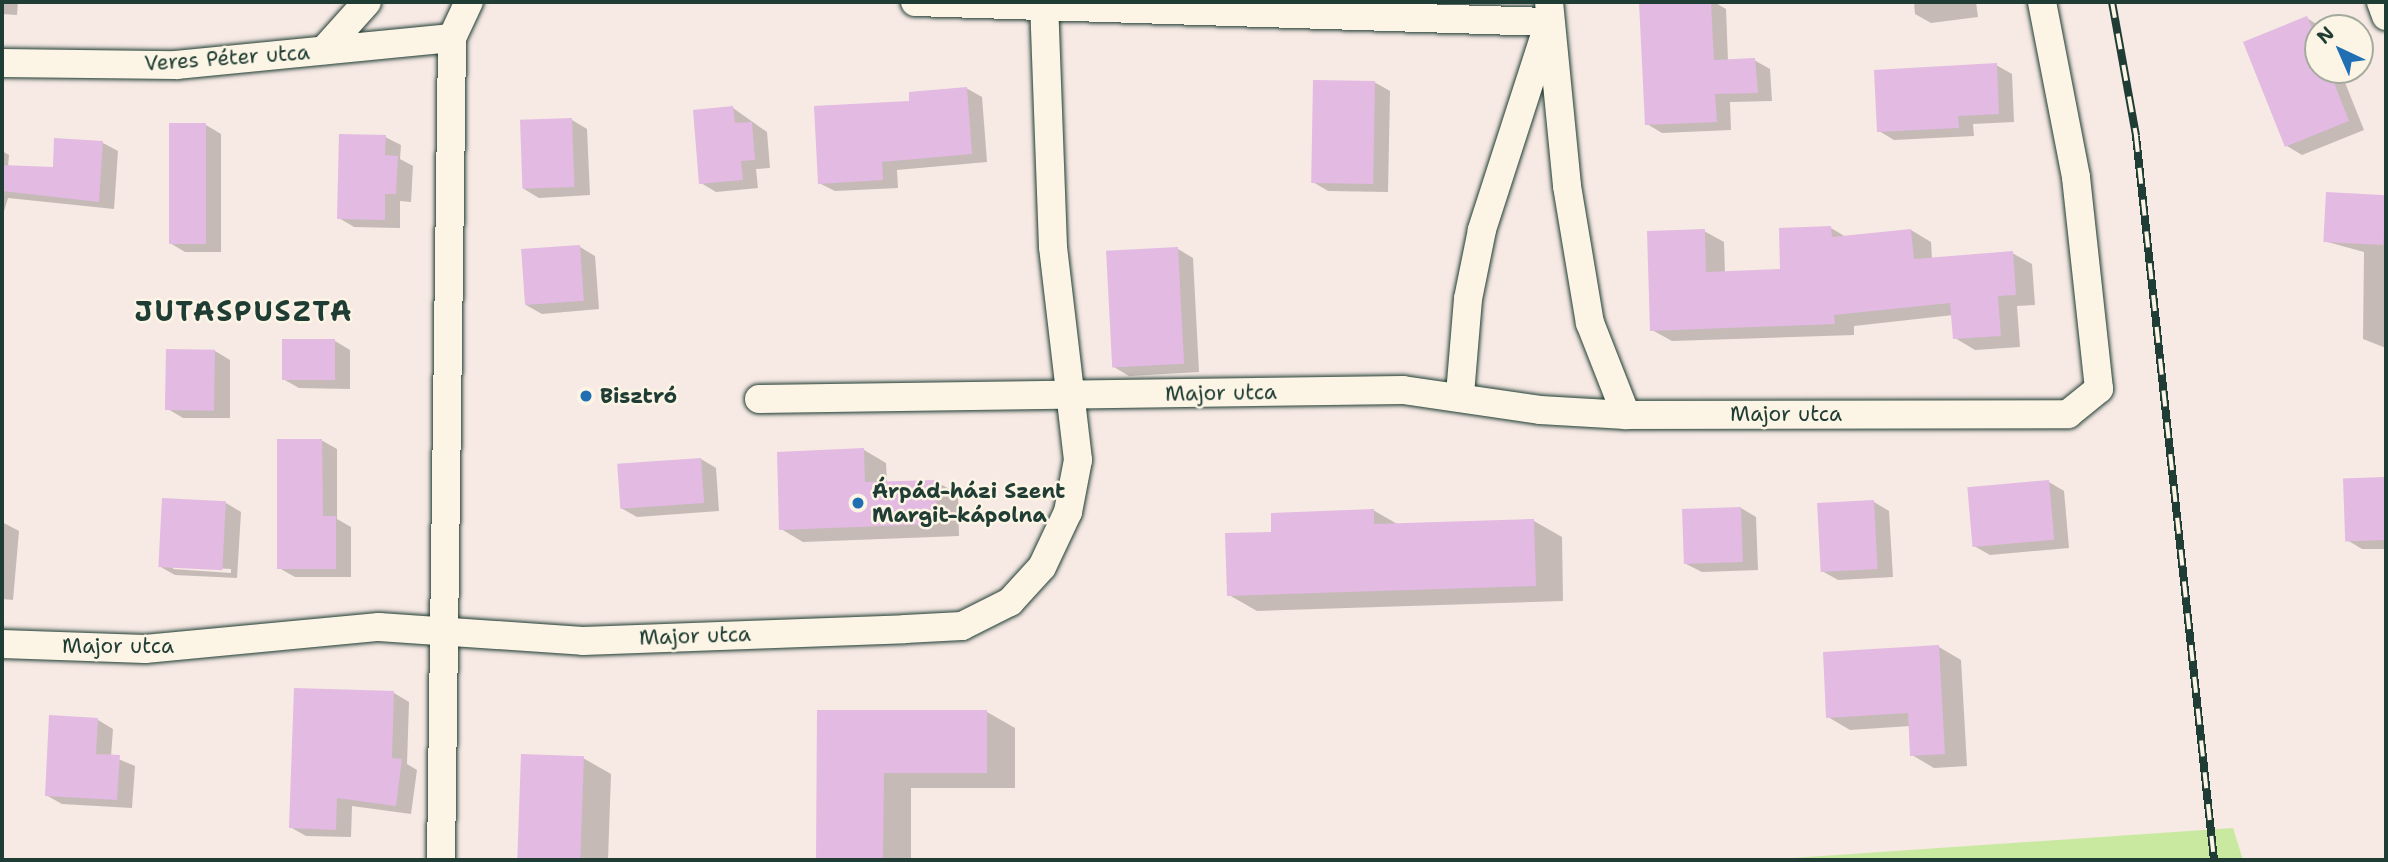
<!DOCTYPE html>
<html>
<head>
<meta charset="utf-8">
<style>
	body { margin:0 }
	#map { position:relative; width:2388px; height:862px; overflow:hidden; background:#f7e9e4; font-family:"Shantell Sans",sans-serif }
	div>[style] { position:absolute }
	.green>* { inset:0; background:#c9e9a1 }
	.shadow>* { inset:0; background:#0003 }
	.building>* { inset:0; background:#e2bae2; transform-origin:0 0 }
	.roads { filter:drop-shadow(0 0 2px #1f3d34) drop-shadow(0 0 2px #1f3d34) }
	.minor>* { height:28px; margin:-14px; padding:0 14px; transform-origin:14px; border-radius:14px; background:#fcf5e5 }
	.rail>* { height:8px; margin-top:-4px; transform-origin:0; background:repeating-linear-gradient(90deg,#fcf5e5 0 16px,#1f3d34 0 32px); box-sizing:border-box; border-block:2px solid #1f3d34 }
	.dots>* { width:19px; height:19px; translate:-50% -50%; box-sizing:border-box; border:4px solid #fcf5e5; border-radius:50% }
	span { translate:-50% -50%; white-space:nowrap; text-align:center; line-height:1.15; -webkit-text-stroke:5px #fcf5e5; paint-order:stroke }
	.street-label { font-size:21px; color:#1f3d34 }
	.poi-label { font-size:21px; color:#1f3d34; font-weight:700 }
	.left { translate:0 -50%; text-align:left }
	.district-label { font-size:28px; color:#1f3d34; font-weight:700; letter-spacing:2px }
	.frame { position:absolute; inset:0; border:4px solid #1f3d34; pointer-events:none }
	.north { position:absolute; left:2304px; top:14px; width:70px; height:70px; box-sizing:border-box; background:#fcf5e5; border:2px solid #a4ab9e; border-radius:50%; rotate:316deg; font-size:19px; font-weight:700; line-height:28px; text-align:center; color:#1f3d34 }
	.north::after { content:''; display:block; margin:auto; width:24px; height:32px; background:#1f6fb2; clip-path:polygon(50% 0,100% 100%,50% 72%,0 100%) }
</style>
</head>
<body>
<div id="map">
	<div class="green">
		<i style="clip-path:polygon(2233px 828px,2243px 860px,1762px 860px)"></i>
	</div>
	<div class="shadow">
		<i style="clip-path:polygon(2px 2px,139px 2px,18px 2px,17px 15px,2px 14px)"></i>
		<i style="clip-path:polygon(1714px 2px,1726px 9px,1728px 61px,1754px 60px,1770px 69px,1772px 101px,1730px 102px,1731px 130px,1662px 133px,1647px 124px,1640px 3px)"></i>
		<i style="clip-path:polygon(1914px 2px,1976px 2px,1978px 17px,1931px 23px,1915px 14px)"></i>
		<i style="clip-path:polygon(2307px 18px,2323px 28px,2318px 28px,2318px 70px,2340px 70px,2364px 130px,2302px 155px,2287px 146px)"></i>
		<i style="clip-path:polygon(1996px 65px,2012px 74px,2014px 122px,1973px 124px,1974px 136px,1894px 140px,1879px 131px)"></i>
		<i style="clip-path:polygon(1374px 82px,1390px 91px,1388px 192px,1328px 191px,1313px 182px)"></i>
		<i style="clip-path:polygon(966px 88px,982px 97px,987px 162px,897px 170px,898px 188px,835px 191px,819px 183px,911px 102px)"></i>
		<i style="clip-path:polygon(733px 108px,767px 132px,770px 168px,756px 169px,758px 188px,716px 192px,701px 183px)"></i>
		<i style="clip-path:polygon(572px 120px,587px 129px,590px 195px,539px 198px,524px 189px)"></i>
		<i style="clip-path:polygon(206px 125px,221px 134px,221px 252px,185px 252px,170px 243px)"></i>
		<i style="clip-path:polygon(385px 137px,401px 145px,400px 159px,413px 166px,411px 202px,400px 201px,400px 228px,354px 227px,339px 218px)"></i>
		<i style="clip-path:polygon(103px 143px,118px 151px,114px 209px,8px 198px,2px 218px,2px 151px,9px 155px,8px 167px,54px 169px)"></i>
		<i style="clip-path:polygon(2327px 193px,2386px 197px,2386px 348px,2363px 339px,2364px 252px,2324px 241px)"></i>
		<i style="clip-path:polygon(1831px 228px,1846px 237px,1911px 230px,1931px 242px,1932px 259px,2012px 253px,2032px 264px,2035px 305px,2017px 306px,2020px 347px,1975px 350px,1955px 338px,1953px 315px,1854px 326px,1854px 335px,1672px 341px,1652px 330px,1704px 231px,1724px 242px,1725px 273px,1782px 271px)"></i>
		<i style="clip-path:polygon(580px 247px,595px 256px,599px 309px,542px 314px,526px 305px)"></i>
		<i style="clip-path:polygon(1178px 249px,1193px 258px,1199px 372px,1129px 376px,1114px 367px)"></i>
		<i style="clip-path:polygon(335px 341px,350px 350px,350px 389px,299px 388px,283px 379px)"></i>
		<i style="clip-path:polygon(215px 351px,230px 360px,230px 418px,183px 418px,168px 409px)"></i>
		<i style="clip-path:polygon(321px 440px,337px 449px,337px 519px,351px 527px,351px 577px,295px 577px,279px 568px)"></i>
		<i style="clip-path:polygon(864px 450px,886px 463px,887px 483px,935px 481px,958px 494px,959px 536px,803px 542px,781px 529px)"></i>
		<i style="clip-path:polygon(701px 459px,716px 468px,719px 511px,637px 517px,621px 508px)"></i>
		<i style="clip-path:polygon(2386px 479px,2386px 549px,2362px 549px,2347px 540px,2345px 480px)"></i>
		<i style="clip-path:polygon(2049px 482px,2064px 491px,2069px 548px,1990px 555px,1974px 546px)"></i>
		<i style="clip-path:polygon(1874px 502px,1889px 511px,1893px 577px,1838px 580px,1822px 571px)"></i>
		<i style="clip-path:polygon(evenodd,226px 503px,241px 512px,237px 578px,175px 575px,159px 566px,226px 503px,173px 566px,231px 569px,231px 573px,173px 569px,173px 566px)"></i>
		<i style="clip-path:polygon(1741px 508px,1756px 517px,1758px 570px,1702px 572px,1686px 564px)"></i>
		<i style="clip-path:polygon(1373px 510px,1399px 525px,1534px 521px,1562px 537px,1563px 601px,1257px 611px,1229px 595px,1273px 534px)"></i>
		<i style="clip-path:polygon(2px 522px,19px 531px,13px 600px,2px 599px)"></i>
		<i style="clip-path:polygon(1939px 647px,1961px 660px,1967px 766px,1934px 768px,1912px 755px,1910px 726px,1850px 730px,1828px 717px)"></i>
		<i style="clip-path:polygon(394px 693px,409px 702px,407px 764px,417px 770px,411px 814px,352px 806px,351px 837px,306px 836px,290px 827px)"></i>
		<i style="clip-path:polygon(818px 712px,987px 712px,1015px 728px,1015px 788px,911px 788px,911px 860px,818px 860px)"></i>
		<i style="clip-path:polygon(98px 720px,113px 729px,111px 756px,135px 766px,132px 808px,62px 804px,46px 795px)"></i>
		<i style="clip-path:polygon(522px 756px,583px 758px,611px 774px,608px 860px,519px 860px)"></i>
	</div>
	<div class="building">
		<i style="clip-path:polygon(1639px 2px,1711px 2px,1714px 60px,1755px 58px,1758px 93px,1715px 94px,1717px 122px,1645px 125px)"></i>
		<i style="clip-path:polygon(2307px 16px,2318px 43px,2318px 70px,2329px 70px,2349px 121px,2285px 147px,2243px 42px)"></i>
		<i style="clip-path:polygon(1997px 63px,1999px 114px,1958px 116px,1959px 128px,1877px 132px,1874px 70px)"></i>
		<i style="left:1313px;top:80px;width:62px;height:103px;rotate:1deg"></i>
		<i style="clip-path:polygon(967px 87px,972px 154px,882px 162px,883px 180px,818px 184px,814px 106px,909px 101px,909px 92px)"></i>
		<i style="clip-path:polygon(733px 106px,735px 123px,752px 122px,755px 160px,741px 161px,743px 180px,699px 184px,693px 110px)"></i>
		<i style="left:572px;top:118px;width:69px;height:52px;rotate:88deg"></i>
		<i style="left:169px;top:123px;width:37px;height:121px"></i>
		<i style="clip-path:polygon(339px 134px,386px 135px,385px 155px,398px 156px,396px 194px,385px 194px,385px 220px,337px 219px)"></i>
		<i style="clip-path:polygon(54px 138px,103px 141px,99px 202px,2px 191px,2px 165px,53px 167px)"></i>
		<i style="left:2326px;top:192px;width:60px;height:50px;rotate:3deg"></i>
		<i style="clip-path:polygon(1831px 226px,1832px 237px,1911px 229px,1914px 259px,2013px 251px,2016px 295px,1998px 296px,2001px 336px,1953px 339px,1950px 303px,1834px 315px,1835px 324px,1650px 331px,1647px 231px,1705px 229px,1706px 272px,1780px 269px,1779px 228px)"></i>
		<i style="left:580px;top:245px;width:56px;height:59px;rotate:86deg"></i>
		<i style="left:1178px;top:247px;width:117px;height:72px;rotate:87deg"></i>
		<i style="left:282px;top:339px;width:53px;height:41px"></i>
		<i style="left:166px;top:349px;width:49px;height:61px;rotate:1deg"></i>
		<i style="clip-path:polygon(277px 439px,322px 439px,323px 516px,336px 516px,336px 569px,277px 569px)"></i>
		<i style="clip-path:polygon(864px 448px,865px 482px,936px 480px,937px 524px,779px 530px,777px 452px)"></i>
		<i style="left:701px;top:458px;width:45px;height:84px;rotate:86deg"></i>
		<i style="left:2384px;top:477px;width:63px;height:41px;rotate:88deg"></i>
		<i style="left:2049px;top:480px;width:60px;height:82px;rotate:85deg"></i>
		<i style="left:162px;top:498px;width:64px;height:69px;rotate:3deg"></i>
		<i style="left:1874px;top:500px;width:69px;height:57px;rotate:87deg"></i>
		<i style="left:1741px;top:507px;width:55px;height:59px;rotate:88deg"></i>
		<i style="clip-path:polygon(1374px 509px,1374px 524px,1534px 519px,1536px 586px,1227px 596px,1225px 533px,1271px 532px,1271px 513px)"></i>
		<i style="clip-path:polygon(1939px 645px,1945px 754px,1910px 756px,1908px 713px,1826px 718px,1823px 652px)"></i>
		<i style="clip-path:polygon(294px 688px,394px 691px,392px 758px,402px 759px,396px 806px,337px 798px,336px 830px,289px 828px)"></i>
		<i style="clip-path:polygon(817px 710px,987px 710px,987px 773px,884px 773px,883px 860px,816px 860px)"></i>
		<i style="clip-path:polygon(49px 715px,98px 718px,96px 754px,120px 755px,117px 800px,45px 796px)"></i>
		<i style="left:521px;top:754px;width:63px;height:106px;rotate:2deg"></i>
	</div>
	<div class="roads">
		<div class="minor">
			<i style="left:915px;top:2px;width:634px;rotate:1.81deg"></i>
			<i style="left:1549px;top:22px;width:219px;rotate:107.9deg"></i>
			<i style="left:1482px;top:230px;width:70px;rotate:101.5deg"></i>
			<i style="left:1468px;top:299px;width:95px;rotate:94.8deg"></i>
			<i style="left:1549px;top:2px;width:185px;rotate:84.4deg"></i>
			<i style="left:1567px;top:186px;width:139px;rotate:80.5deg"></i>
			<i style="left:1590px;top:323px;width:99px;rotate:68.6deg"></i>
			<i style="left:2381px;top:2px;width:15px;rotate:70deg"></i>
			<i style="left:324px;top:50px;width:64px;rotate:-48.1deg"></i>
			<i style="left:2px;top:63px;width:174px;rotate:0.7deg"></i>
			<i style="left:176px;top:65px;width:277px;rotate:-5.6deg"></i>
			<i style="left:759px;top:399px;width:644px;rotate:-0.8deg"></i>
			<i style="left:1403px;top:390px;width:138px;rotate:8.3deg"></i>
			<i style="left:1540px;top:410px;width:86px;rotate:3.3deg"></i>
			<i style="left:1626px;top:415px;width:442px;rotate:-0.1deg"></i>
			<i style="left:2068px;top:414px;width:40px;rotate:-39deg"></i>
			<i style="left:2099px;top:389px;width:213px;rotate:-96.2deg"></i>
			<i style="left:2076px;top:177px;width:178px;rotate:-101deg"></i>
			<i style="left:2px;top:644px;width:143px;rotate:2deg"></i>
			<i style="left:145px;top:649px;width:235px;rotate:-5.4deg"></i>
			<i style="left:379px;top:627px;width:204px;rotate:3.9deg"></i>
			<i style="left:583px;top:641px;width:322px;rotate:-2.1deg"></i>
			<i style="left:905px;top:629px;width:57px;rotate:-3deg"></i>
			<i style="left:962px;top:626px;width:54px;rotate:-26.6deg"></i>
			<i style="left:1010px;top:602px;width:47px;rotate:-47.6deg"></i>
			<i style="left:1042px;top:567px;width:61px;rotate:-64.7deg"></i>
			<i style="left:1068px;top:512px;width:53px;rotate:-79.1deg"></i>
			<i style="left:1078px;top:460px;width:214px;rotate:-96.7deg"></i>
			<i style="left:1053px;top:247px;width:241px;rotate:-92.1deg"></i>
			<i style="left:441px;top:860px;width:822px;rotate:-89.23deg"></i>
			<i style="left:452px;top:38px;width:40px;rotate:-65deg"></i>
		</div>
	</div>
	<div class="rail">
		<i style="left:2112px;top:2px;width:136px;rotate:79.8deg"></i>
		<i style="left:2136px;top:136px;width:728px;rotate:83.85deg"></i>
	</div>
	<div class="dots">
		<i style="left:586px;top:396px;background:#1f6fb2"></i>
		<i style="left:858px;top:503px;background:#1f6fb2"></i>
	</div>
	<div class="street-label">
		<span style="left:227px;top:58px;rotate:-4deg">Veres Péter utca</span>
		<span style="left:1221px;top:393px;rotate:-1deg">Major utca</span>
		<span style="left:1786px;top:414px">Major utca</span>
		<span style="left:695px;top:636px;rotate:-2deg">Major utca</span>
		<span style="left:118px;top:646px">Major utca</span>
	</div>
	<div class="poi-label">
		<span class="left" style="left:600px;top:396px">Bisztró</span>
		<span class="left" style="left:872px;top:503px">Árpád-házi Szent<br>Margit-kápolna</span>
	</div>
	<div class="district-label">
		<span style="left:244px;top:311px">JUTASPUSZTA</span>
	</div>
	<div class="frame"></div>
	<div class="north">N</div>
</div>
</body>
</html>
